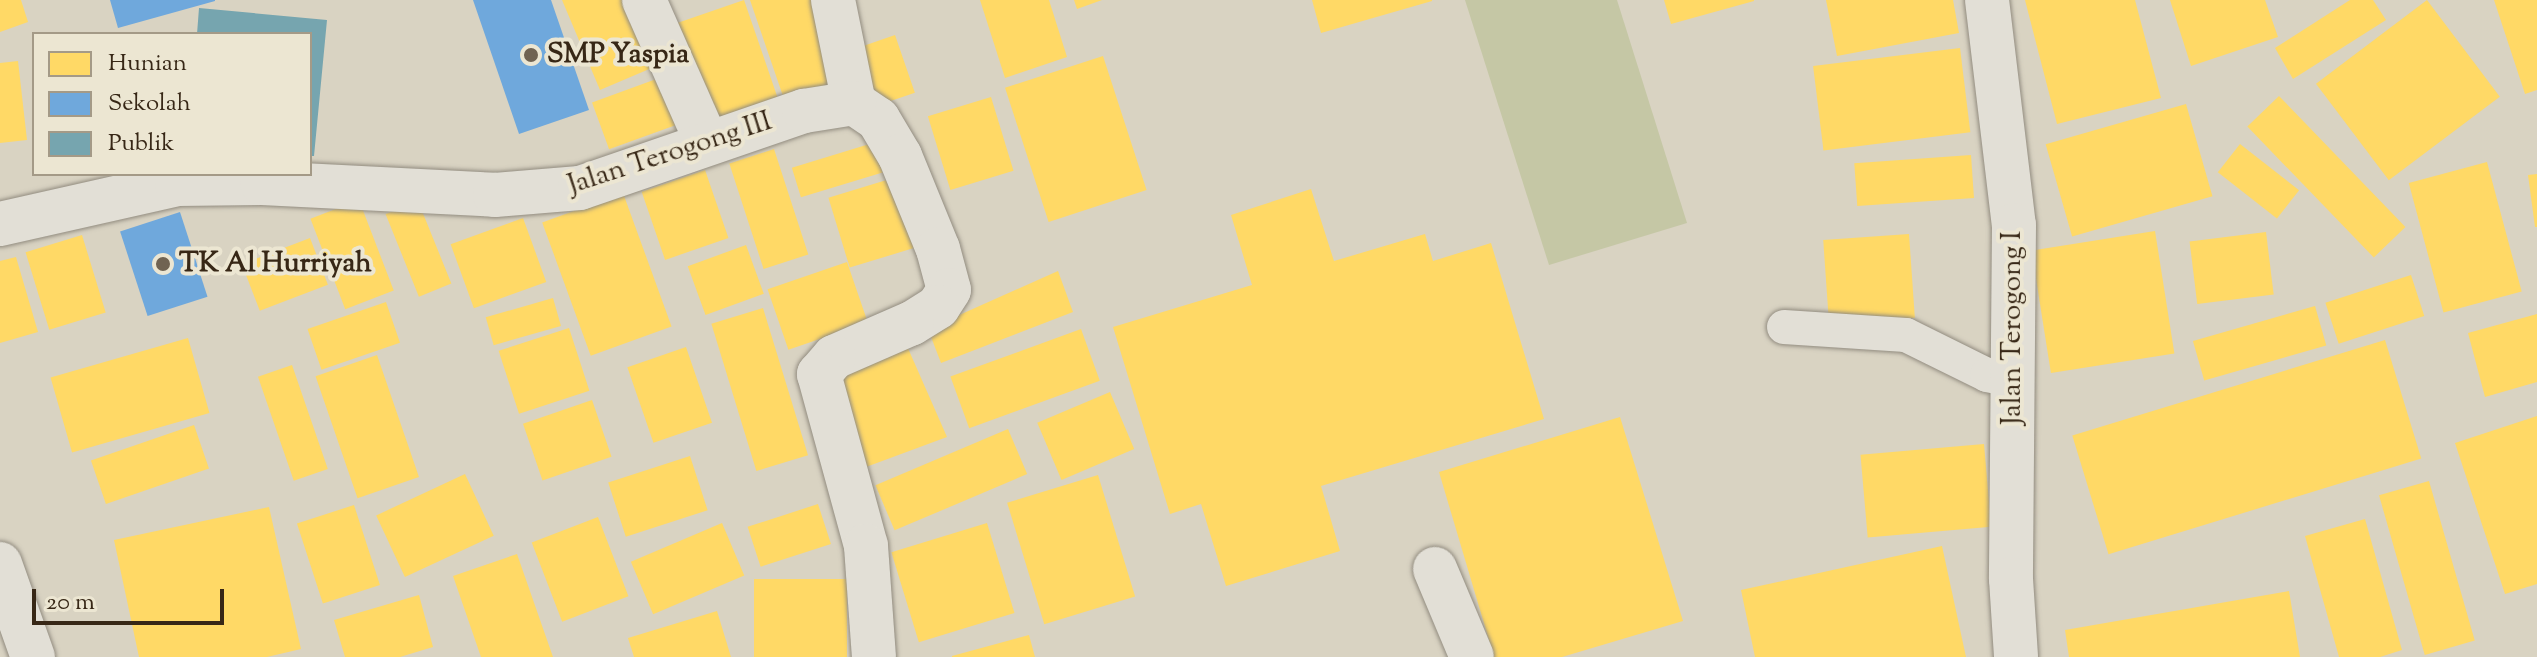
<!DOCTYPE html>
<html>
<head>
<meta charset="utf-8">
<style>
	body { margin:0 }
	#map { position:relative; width:2537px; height:657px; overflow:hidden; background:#d9d3c2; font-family:"Sorts Mill Goudy",serif }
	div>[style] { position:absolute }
	.green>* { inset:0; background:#c5c7a5 }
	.homes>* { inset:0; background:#ffd966; transform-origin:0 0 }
	.schools>* { inset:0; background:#6fa8dc; transform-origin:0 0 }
	.public>* { inset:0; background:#76a5af }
	.roads { filter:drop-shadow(0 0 2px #928c80) drop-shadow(0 0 2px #928c80) }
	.lane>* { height:34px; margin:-17px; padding:0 17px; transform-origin:17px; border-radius:17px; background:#e2dfd6 }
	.street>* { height:44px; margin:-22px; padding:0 22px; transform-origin:22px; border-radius:22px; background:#e2dfd6 }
	.dots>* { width:22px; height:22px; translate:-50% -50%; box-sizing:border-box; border:4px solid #ece6d2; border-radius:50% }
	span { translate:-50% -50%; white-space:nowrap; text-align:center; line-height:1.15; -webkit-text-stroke:8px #ece6d2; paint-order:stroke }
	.poi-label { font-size:28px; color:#372716; font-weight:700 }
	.left { translate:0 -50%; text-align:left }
	.street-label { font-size:28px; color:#372716 }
	.legend { position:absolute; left:32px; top:32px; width:280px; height:144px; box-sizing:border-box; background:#ece6d2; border:2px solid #a49a87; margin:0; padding:10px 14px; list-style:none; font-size:24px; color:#372716 }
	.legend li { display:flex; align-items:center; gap:16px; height:40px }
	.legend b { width:40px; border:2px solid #a49a87 }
	.scale { position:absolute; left:32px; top:589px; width:192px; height:36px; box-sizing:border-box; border:4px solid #372716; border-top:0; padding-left:10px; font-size:24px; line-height:28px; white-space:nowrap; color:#372716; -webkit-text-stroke:6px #ece6d2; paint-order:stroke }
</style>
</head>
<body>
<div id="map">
	<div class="green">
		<i style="clip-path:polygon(1465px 0,1617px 0,1687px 223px,1549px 265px)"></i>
	</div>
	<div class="homes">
		<i style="clip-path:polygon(0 0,21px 0,28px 22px,0 32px)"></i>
		<i style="clip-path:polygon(562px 0,626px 0,654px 67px,600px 90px)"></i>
		<i style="left:744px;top:0;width:112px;height:79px;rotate:71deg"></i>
		<i style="clip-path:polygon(750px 0,814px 0,842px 83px,785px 102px)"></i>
		<i style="clip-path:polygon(980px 0,1049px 0,1067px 57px,1005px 78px)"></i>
		<i style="clip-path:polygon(1074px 0,1102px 0,1077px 9px)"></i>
		<i style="clip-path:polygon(1312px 0,1432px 0,1432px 1px,1321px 33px)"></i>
		<i style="clip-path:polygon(1664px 0,1754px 0,1754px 1px,1671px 24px)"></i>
		<i style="clip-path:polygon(1826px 0,1953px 0,1959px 33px,1837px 56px)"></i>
		<i style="clip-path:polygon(2025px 0,2135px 0,2161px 98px,2057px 124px)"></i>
		<i style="clip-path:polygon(2170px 0,2265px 0,2278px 37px,2191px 66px)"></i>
		<i style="clip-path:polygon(2350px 0,2373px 0,2386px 20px,2293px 79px,2275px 48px)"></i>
		<i style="left:2427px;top:0;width:121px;height:139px;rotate:53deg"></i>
		<i style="clip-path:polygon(2494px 0,2537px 0,2537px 90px,2525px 94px)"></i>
		<i style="left:895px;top:35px;width:61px;height:45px;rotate:71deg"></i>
		<i style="left:1960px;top:48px;width:85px;height:148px;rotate:83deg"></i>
		<i style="left:1103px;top:56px;width:141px;height:103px;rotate:72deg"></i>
		<i style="clip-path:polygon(18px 61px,27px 140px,0 143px,0 63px)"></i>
		<i style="left:670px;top:74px;width:50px;height:83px;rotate:70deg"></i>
		<i style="left:2279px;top:96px;width:182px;height:44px;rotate:46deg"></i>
		<i style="left:991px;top:97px;width:77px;height:66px;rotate:73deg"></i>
		<i style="left:2186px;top:104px;width:96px;height:146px;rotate:74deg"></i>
		<i style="left:876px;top:142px;width:31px;height:88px;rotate:73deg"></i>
		<i style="left:2240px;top:144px;width:75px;height:36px;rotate:38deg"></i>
		<i style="left:774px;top:149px;width:111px;height:47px;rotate:72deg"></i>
		<i style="left:1971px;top:155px;width:43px;height:117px;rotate:86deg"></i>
		<i style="left:2487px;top:162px;width:134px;height:81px;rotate:75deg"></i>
		<i style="left:705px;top:170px;width:72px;height:67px;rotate:71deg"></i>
		<i style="clip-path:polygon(2537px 174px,2537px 227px,2535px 227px,2528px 175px)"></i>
		<i style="left:903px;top:175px;width:73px;height:78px;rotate:73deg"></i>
		<i style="clip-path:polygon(1311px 189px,1334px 261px,1425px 234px,1433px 261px,1491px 243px,1544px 419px,1321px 486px,1340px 551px,1226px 586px,1201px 504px,1170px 514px,1113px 327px,1252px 285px,1231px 215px)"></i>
		<i style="left:623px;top:193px;width:142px;height:86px;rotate:70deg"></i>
		<i style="left:359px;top:200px;width:97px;height:52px;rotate:69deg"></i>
		<i style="left:418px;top:201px;width:89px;height:35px;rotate:68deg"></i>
		<i style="left:523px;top:218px;width:68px;height:77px;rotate:70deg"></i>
		<i style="left:2155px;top:231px;width:124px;height:125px;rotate:81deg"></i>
		<i style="left:2266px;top:232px;width:63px;height:77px;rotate:83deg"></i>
		<i style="left:1909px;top:234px;width:84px;height:86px;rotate:86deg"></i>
		<i style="left:82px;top:235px;width:81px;height:59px;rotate:73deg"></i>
		<i style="left:310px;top:238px;width:50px;height:73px;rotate:69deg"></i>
		<i style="left:746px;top:245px;width:52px;height:62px;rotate:70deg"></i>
		<i style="clip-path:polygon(16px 257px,38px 332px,0 343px,0 261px)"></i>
		<i style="left:847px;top:262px;width:64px;height:84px;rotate:71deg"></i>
		<i style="clip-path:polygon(1058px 271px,1073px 312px,941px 363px,928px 329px)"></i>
		<i style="left:2411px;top:275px;width:43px;height:90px;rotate:72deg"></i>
		<i style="left:553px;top:298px;width:29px;height:70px;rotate:74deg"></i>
		<i style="left:386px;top:302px;width:43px;height:83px;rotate:71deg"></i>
		<i style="left:2315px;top:306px;width:41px;height:127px;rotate:74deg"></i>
		<i style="left:763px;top:308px;width:154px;height:54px;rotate:73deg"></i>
		<i style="clip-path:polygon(2537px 314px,2537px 382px,2485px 397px,2468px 333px)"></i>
		<i style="left:569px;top:328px;width:66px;height:74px;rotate:72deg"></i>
		<i style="left:1081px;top:329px;width:55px;height:139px;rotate:70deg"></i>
		<i style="left:188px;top:338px;width:78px;height:143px;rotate:74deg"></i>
		<i style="left:2385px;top:340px;width:124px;height:327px;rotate:73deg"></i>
		<i style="clip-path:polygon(907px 346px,947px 437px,866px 467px,836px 378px)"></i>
		<i style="left:686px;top:347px;width:80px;height:62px;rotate:71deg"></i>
		<i style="left:377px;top:355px;width:129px;height:65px;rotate:71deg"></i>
		<i style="left:292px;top:365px;width:110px;height:36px;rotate:71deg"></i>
		<i style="left:1110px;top:392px;width:62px;height:79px;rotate:67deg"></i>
		<i style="left:592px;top:400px;width:60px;height:73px;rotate:71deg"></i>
		<i style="clip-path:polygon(2537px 416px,2537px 584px,2505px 594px,2455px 443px)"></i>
		<i style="clip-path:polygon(1620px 417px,1683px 621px,1562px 657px,1494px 657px,1439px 472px)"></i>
		<i style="left:194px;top:425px;width:46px;height:109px;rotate:71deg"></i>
		<i style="left:1008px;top:429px;width:49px;height:144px;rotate:67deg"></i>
		<i style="left:1984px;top:444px;width:83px;height:124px;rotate:85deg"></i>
		<i style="left:690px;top:456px;width:57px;height:86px;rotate:72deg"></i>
		<i style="left:465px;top:474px;width:68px;height:98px;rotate:65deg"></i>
		<i style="left:1098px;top:475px;width:127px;height:95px;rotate:73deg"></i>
		<i style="left:2429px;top:481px;width:166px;height:52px;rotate:74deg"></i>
		<i style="left:818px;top:504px;width:42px;height:74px;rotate:72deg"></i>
		<i style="left:354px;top:505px;width:84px;height:60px;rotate:72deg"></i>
		<i style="clip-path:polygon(269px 507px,301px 649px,267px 657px,139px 657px,114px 540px)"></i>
		<i style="left:598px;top:517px;width:85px;height:71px;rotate:69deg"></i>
		<i style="clip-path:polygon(2365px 519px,2402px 650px,2380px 657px,2339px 657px,2305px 536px)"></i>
		<i style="left:722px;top:523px;width:57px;height:99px;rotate:67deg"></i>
		<i style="left:987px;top:523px;width:94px;height:100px;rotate:73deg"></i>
		<i style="clip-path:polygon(1942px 546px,1966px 657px,1755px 657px,1741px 590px)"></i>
		<i style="clip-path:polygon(517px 554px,553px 657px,481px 657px,453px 576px)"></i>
		<i style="left:754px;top:579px;width:93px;height:78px"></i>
		<i style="clip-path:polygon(2289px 591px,2300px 657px,2069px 657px,2065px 630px)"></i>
		<i style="clip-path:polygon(419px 595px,433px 647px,400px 657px,345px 657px,334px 620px)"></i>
		<i style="clip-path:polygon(717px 611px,731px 657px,634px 657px,628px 638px)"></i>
		<i style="clip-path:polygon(1029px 635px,1035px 657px,952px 657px,952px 656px)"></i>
	</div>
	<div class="schools">
		<i style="clip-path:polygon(110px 0,215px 0,215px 1px,118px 28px)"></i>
		<i style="clip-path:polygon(473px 0,551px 0,589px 110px,519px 134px)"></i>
		<i style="left:180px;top:212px;width:89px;height:63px;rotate:72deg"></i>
	</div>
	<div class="public">
		<i style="clip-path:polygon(199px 8px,327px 20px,314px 156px,310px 156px,310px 34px,197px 34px)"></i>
	</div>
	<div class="roads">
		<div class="lane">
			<i style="left:1784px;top:327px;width:122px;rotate:3.8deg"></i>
			<i style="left:1906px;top:335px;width:90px;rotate:26.3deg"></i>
			<i style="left:1987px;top:375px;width:26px;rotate:11deg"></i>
		</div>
		<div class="street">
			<i style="left:644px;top:0;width:156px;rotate:66.2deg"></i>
			<i style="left:833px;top:0;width:105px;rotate:78.5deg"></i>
			<i style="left:1987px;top:0;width:227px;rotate:83.2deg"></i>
			<i style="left:2014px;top:225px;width:354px;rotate:90.5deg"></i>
			<i style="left:2011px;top:579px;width:78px;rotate:86.3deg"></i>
			<i style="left:854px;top:103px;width:29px;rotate:34deg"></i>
			<i style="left:878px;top:119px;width:43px;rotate:59.3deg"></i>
			<i style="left:900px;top:156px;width:100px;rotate:67.8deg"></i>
			<i style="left:938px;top:249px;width:42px;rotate:75deg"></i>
			<i style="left:949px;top:290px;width:20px;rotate:123deg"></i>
			<i style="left:938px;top:307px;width:31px;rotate:148deg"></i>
			<i style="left:912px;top:323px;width:85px;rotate:156.4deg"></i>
			<i style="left:834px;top:357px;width:23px;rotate:131deg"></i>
			<i style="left:819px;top:374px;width:178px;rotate:74.7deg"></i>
			<i style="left:866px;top:546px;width:111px;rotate:85.9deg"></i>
			<i style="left:0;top:224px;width:181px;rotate:-12.7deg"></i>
			<i style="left:177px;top:184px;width:85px;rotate:-0.7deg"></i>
			<i style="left:262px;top:183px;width:233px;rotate:2.9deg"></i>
			<i style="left:495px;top:195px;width:85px;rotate:-4.7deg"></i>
			<i style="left:580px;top:188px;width:237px;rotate:-19deg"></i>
			<i style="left:804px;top:111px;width:51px;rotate:-9.1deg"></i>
			<i style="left:0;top:564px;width:99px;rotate:70.5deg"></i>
			<i style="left:1435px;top:569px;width:95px;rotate:67.2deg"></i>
		</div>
	</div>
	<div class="dots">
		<i style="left:531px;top:55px;background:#706352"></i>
		<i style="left:163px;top:264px;background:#706352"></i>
	</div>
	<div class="poi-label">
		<span class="left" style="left:547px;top:55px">SMP Yaspia</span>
		<span class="left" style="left:179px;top:264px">TK Al Hurriyah</span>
	</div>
	<div class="street-label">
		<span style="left:670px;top:154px;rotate:-18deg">Jalan Terogong III</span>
		<span style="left:2013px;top:328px;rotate:-90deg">Jalan Terogong I</span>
	</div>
	<ul class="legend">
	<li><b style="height:22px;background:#ffd966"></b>Hunian</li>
	<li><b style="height:22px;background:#6fa8dc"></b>Sekolah</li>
	<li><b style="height:22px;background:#76a5af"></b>Publik</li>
	</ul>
	<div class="scale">20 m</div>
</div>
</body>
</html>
